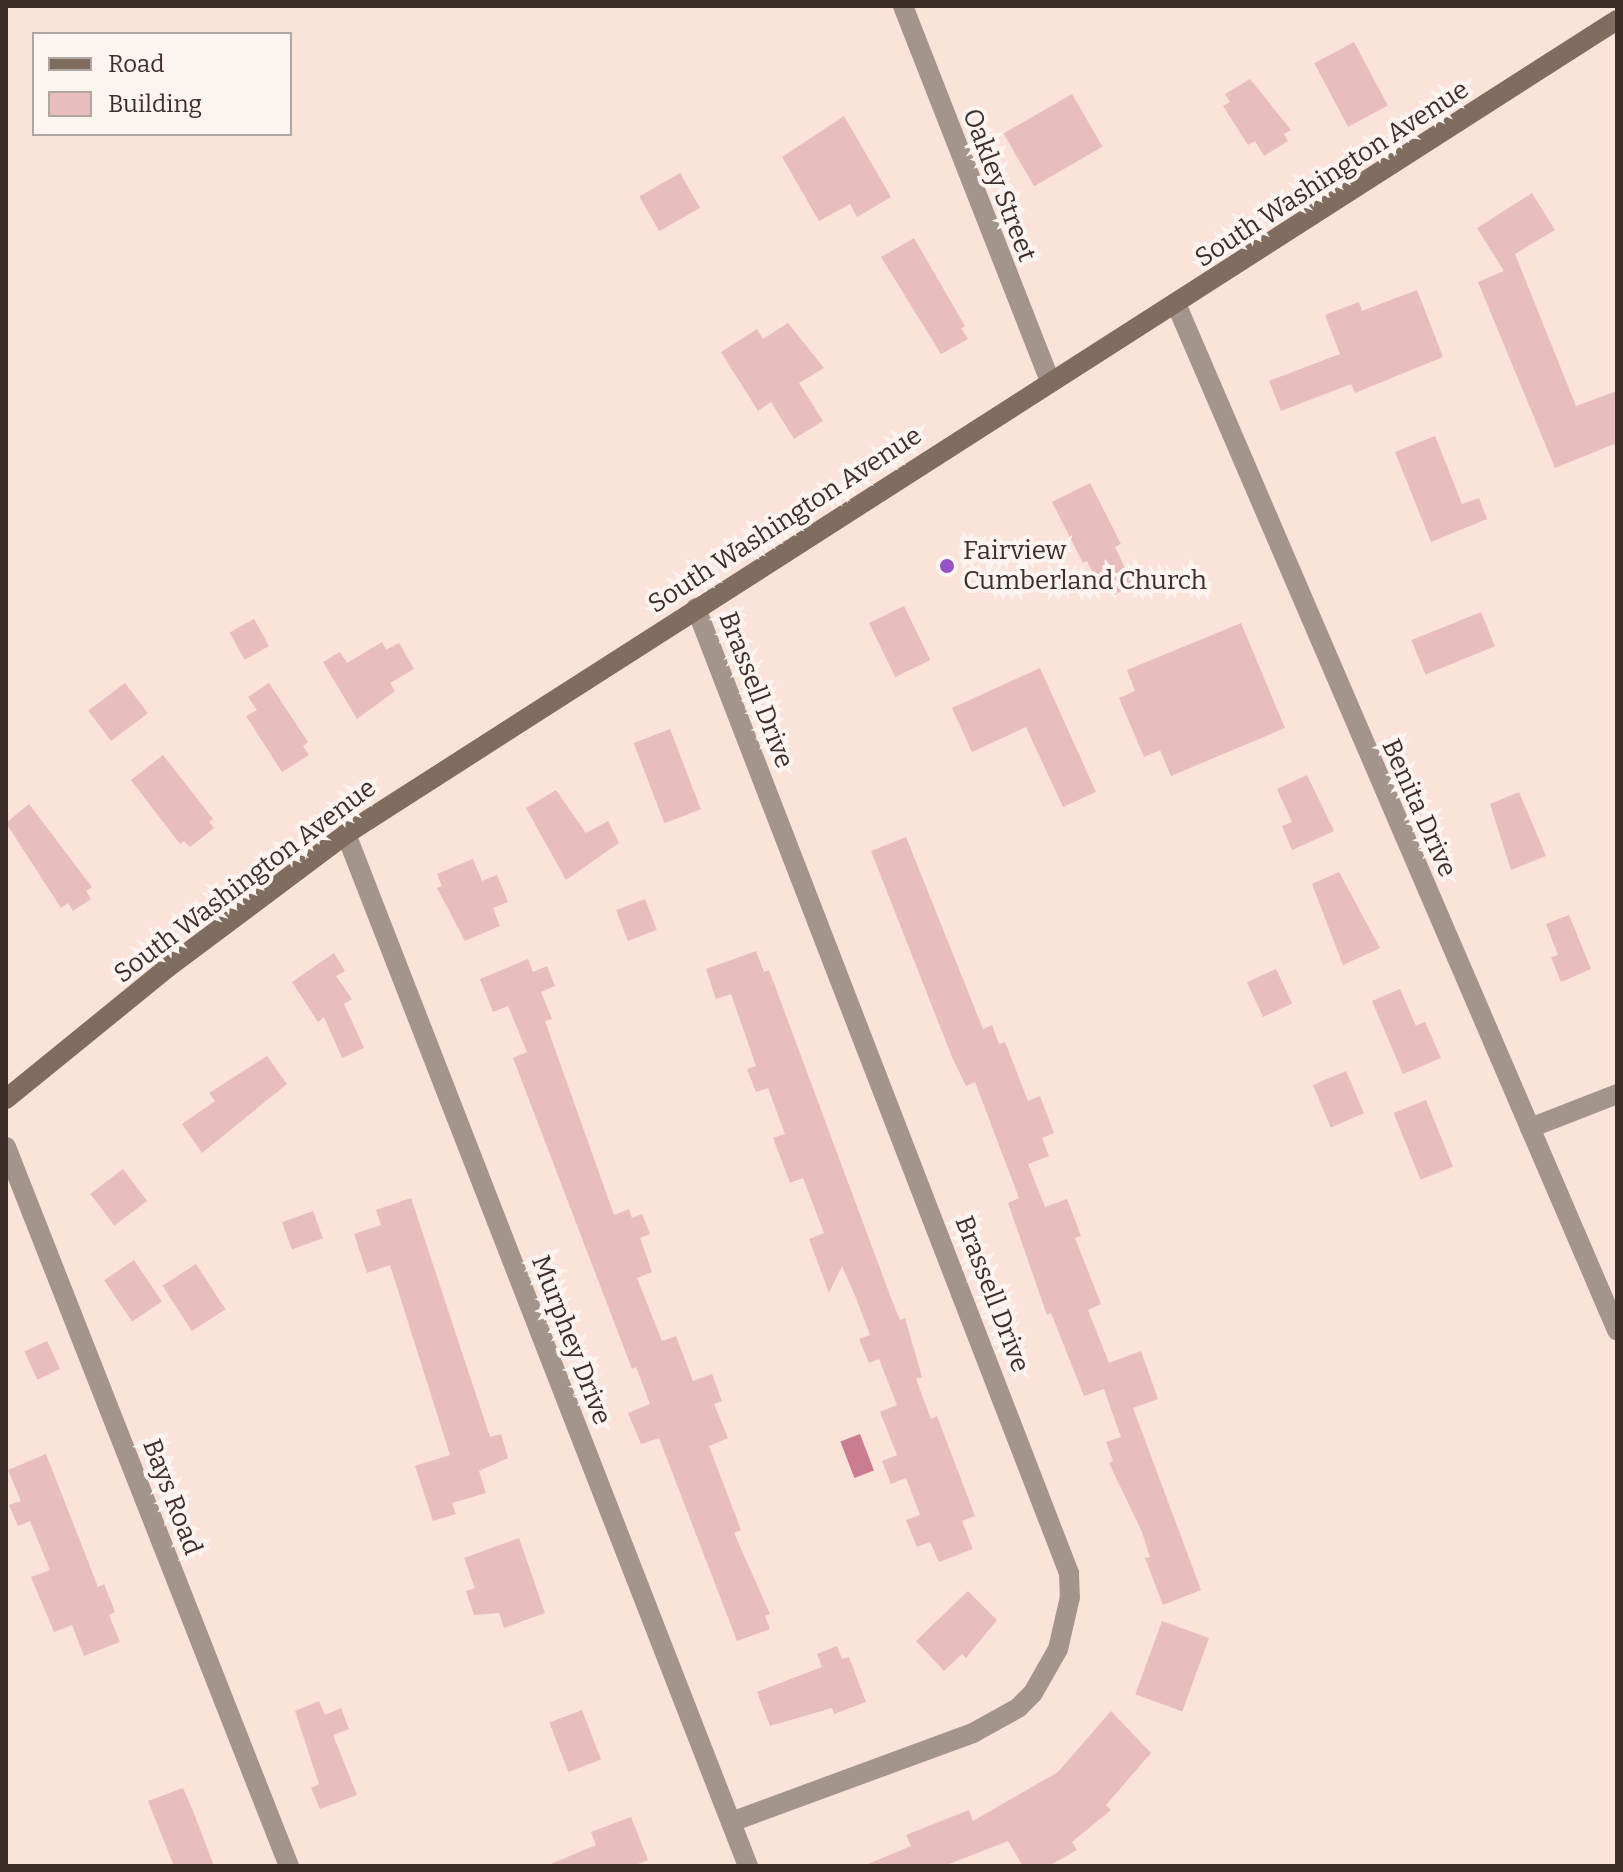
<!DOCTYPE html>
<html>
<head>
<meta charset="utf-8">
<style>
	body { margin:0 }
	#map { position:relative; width:1623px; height:1872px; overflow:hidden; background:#fbe3da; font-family:Bitter,serif }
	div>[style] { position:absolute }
	.water>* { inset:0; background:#ca7d90; transform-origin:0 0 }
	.building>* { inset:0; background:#e7bebb; transform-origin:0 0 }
	.street>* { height:20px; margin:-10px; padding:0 10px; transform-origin:10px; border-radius:10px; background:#a3958b }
	.secondary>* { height:20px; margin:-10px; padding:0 10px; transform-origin:10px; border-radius:10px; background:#806d5f }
	.dots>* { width:22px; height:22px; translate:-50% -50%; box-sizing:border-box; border:4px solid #fcf4f1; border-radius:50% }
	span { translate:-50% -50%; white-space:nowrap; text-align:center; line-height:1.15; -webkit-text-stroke:8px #fcf4f1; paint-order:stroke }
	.street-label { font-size:26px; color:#3d2e29 }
	.poi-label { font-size:26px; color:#3d2e29 }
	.left { translate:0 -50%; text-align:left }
	.frame { position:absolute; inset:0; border:8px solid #3d2e29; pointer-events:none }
	.legend { position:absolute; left:32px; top:32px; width:260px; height:104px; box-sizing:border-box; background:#fcf4f1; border:2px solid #b0a5a1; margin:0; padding:10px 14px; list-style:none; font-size:24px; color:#3d2e29 }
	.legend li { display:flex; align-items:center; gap:16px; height:40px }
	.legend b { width:40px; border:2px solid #b0a5a1 }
</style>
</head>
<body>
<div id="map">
	<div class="water">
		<i style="left:860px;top:1434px;width:39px;height:21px;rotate:69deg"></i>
	</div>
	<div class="building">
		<i style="left:1354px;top:42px;width:72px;height:45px;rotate:62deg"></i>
		<i style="clip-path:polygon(1250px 79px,1291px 130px,1284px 134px,1288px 141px,1264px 156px,1255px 141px,1248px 145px,1223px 106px,1230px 102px,1225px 94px)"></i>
		<i style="left:1072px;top:94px;width:61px;height:79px;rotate:60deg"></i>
		<i style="clip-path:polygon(844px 116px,891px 197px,857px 217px,850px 204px,819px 221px,782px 157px)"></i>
		<i style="left:680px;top:173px;width:40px;height:47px;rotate:60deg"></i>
		<i style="clip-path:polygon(1532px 193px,1555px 230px,1515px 254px,1576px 406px,1617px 391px,1617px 443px,1555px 468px,1478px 282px,1504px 271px,1477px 228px)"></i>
		<i style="clip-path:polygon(914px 238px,965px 326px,961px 328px,968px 339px,941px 354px,881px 257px)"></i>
		<i style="clip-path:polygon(1417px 290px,1443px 357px,1355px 393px,1351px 384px,1281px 411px,1269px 381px,1340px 354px,1325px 315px,1359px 302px,1362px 311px)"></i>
		<i style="clip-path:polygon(788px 323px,824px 368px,799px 383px,823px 421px,794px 439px,771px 402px,758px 411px,721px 352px,757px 329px,763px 339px)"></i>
		<i style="clip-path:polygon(1435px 436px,1462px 504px,1479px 498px,1487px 519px,1431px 542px,1395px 452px)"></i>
		<i style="clip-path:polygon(1090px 483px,1121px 544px,1115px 547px,1133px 585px,1114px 595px,1107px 581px,1099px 586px,1087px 561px,1083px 563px,1052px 502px)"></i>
		<i style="left:904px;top:606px;width:60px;height:39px;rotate:64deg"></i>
		<i style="left:1481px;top:612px;width:37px;height:75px;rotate:68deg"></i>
		<i style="left:254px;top:619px;width:31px;height:28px;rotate:61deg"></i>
		<i style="clip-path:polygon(1241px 623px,1285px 728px,1171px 776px,1160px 750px,1144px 757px,1119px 698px,1135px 691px,1127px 670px)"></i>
		<i style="clip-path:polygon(382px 642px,386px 650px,399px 643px,414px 669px,390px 683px,395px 691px,357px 719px,323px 662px,340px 652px,347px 663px)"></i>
		<i style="clip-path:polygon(1040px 668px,1096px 792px,1063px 807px,1026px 727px,972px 752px,952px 708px)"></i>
		<i style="left:125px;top:683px;width:38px;height:46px;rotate:53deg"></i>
		<i style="clip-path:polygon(269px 683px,308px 742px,303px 746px,309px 755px,282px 772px,246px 716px,257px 710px,248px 697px)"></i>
		<i style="left:670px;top:729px;width:86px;height:39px;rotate:69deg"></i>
		<i style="clip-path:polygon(163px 755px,213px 819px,209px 822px,214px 828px,190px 847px,184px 841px,180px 844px,131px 780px)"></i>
		<i style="clip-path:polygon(1307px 775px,1334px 831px,1292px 850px,1282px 826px,1292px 822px,1277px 789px)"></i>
		<i style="clip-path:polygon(556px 790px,586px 833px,608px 821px,619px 843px,566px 880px,526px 808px)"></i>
		<i style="clip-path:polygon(1519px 792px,1546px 856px,1511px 870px,1490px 804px)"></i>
		<i style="clip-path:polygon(29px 804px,92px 887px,86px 891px,91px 899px,73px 911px,68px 903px,61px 908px,6px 823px)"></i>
		<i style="clip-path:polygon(906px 837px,983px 1029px,992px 1025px,999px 1044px,1005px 1042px,1028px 1101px,1040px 1096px,1054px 1133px,1042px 1138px,1049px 1156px,1028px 1164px,1045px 1207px,1067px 1199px,1081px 1236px,1075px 1238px,1101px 1304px,1088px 1310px,1109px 1363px,1141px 1351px,1158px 1399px,1133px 1408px,1201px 1590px,1163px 1605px,1145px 1558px,1150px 1557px,1142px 1532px,1109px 1463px,1113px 1461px,1106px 1442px,1121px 1437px,1104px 1389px,1084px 1396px,1051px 1313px,1047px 1315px,1008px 1203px,1019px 1198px,975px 1082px,966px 1086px,952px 1057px,871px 851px)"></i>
		<i style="clip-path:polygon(473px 859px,482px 881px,497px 875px,508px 902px,493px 908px,500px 926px,465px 941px,437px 888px,442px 886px,437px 874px)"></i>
		<i style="clip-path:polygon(1339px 872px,1380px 948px,1343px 965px,1312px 884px)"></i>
		<i style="left:645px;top:899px;width:33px;height:31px;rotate:69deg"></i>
		<i style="clip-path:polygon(1569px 915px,1591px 969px,1561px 982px,1551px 957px,1558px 955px,1546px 924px)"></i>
		<i style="clip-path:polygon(756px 951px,764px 972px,769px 970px,891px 1298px,900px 1320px,905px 1318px,922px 1377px,916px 1379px,931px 1419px,937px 1416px,975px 1516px,962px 1521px,973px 1549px,939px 1562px,930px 1542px,917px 1547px,906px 1520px,920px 1515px,906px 1478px,891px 1484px,882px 1461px,897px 1455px,880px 1412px,897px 1405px,879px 1359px,869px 1363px,859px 1339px,870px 1335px,856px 1298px,842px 1266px,829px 1293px,809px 1239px,824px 1233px,803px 1178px,790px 1183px,773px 1138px,785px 1134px,768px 1088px,756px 1092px,747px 1069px,756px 1066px,731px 994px,716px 999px,706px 969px)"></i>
		<i style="clip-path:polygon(334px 953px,345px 971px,336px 976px,352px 999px,344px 1004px,364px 1048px,342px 1058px,324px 1017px,318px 1022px,292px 982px)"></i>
		<i style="clip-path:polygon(528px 959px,533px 972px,547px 966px,555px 986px,541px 992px,552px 1019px,545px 1021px,614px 1215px,629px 1209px,632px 1218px,642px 1214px,650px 1234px,640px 1238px,652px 1272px,637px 1278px,662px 1341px,676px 1336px,693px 1381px,712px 1374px,722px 1401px,714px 1404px,728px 1438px,709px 1446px,741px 1530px,734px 1533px,770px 1614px,765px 1616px,770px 1629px,737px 1641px,659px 1438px,641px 1444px,628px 1413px,650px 1404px,636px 1367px,632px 1369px,513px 1058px,527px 1052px,508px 1006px,493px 1012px,480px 979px)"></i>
		<i style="left:1276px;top:969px;width:38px;height:32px;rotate:65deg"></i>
		<i style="clip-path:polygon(1400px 989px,1416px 1026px,1425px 1022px,1441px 1058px,1403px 1074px,1372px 1001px)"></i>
		<i style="clip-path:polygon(267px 1056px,287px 1084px,202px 1153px,182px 1124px,215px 1101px,209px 1093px)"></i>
		<i style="left:1346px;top:1071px;width:46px;height:36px;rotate:67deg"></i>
		<i style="left:1426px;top:1100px;width:72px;height:35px;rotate:68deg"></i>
		<i style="left:123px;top:1169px;width:40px;height:41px;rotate:53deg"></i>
		<i style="clip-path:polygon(411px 1198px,490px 1437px,501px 1434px,508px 1458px,479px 1471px,486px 1493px,452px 1503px,456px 1514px,433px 1521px,415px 1466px,450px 1455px,390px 1265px,367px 1273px,354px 1234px,381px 1225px,376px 1210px)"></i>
		<i style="left:313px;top:1211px;width:29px;height:33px;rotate:70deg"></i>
		<i style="left:134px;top:1260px;width:50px;height:36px;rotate:56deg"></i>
		<i style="left:196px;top:1264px;width:54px;height:40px;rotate:57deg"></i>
		<i style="left:47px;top:1341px;width:31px;height:25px;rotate:65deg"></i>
		<i style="clip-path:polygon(46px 1454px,98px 1587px,104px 1584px,115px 1612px,109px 1615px,120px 1642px,84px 1656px,72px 1625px,54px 1632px,31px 1577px,50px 1570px,30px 1521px,18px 1526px,9px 1505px,21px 1501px,8px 1470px)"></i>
		<i style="clip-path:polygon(519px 1538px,545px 1613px,504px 1628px,499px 1613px,474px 1615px,466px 1591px,475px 1588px,464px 1558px)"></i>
		<i style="clip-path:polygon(968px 1591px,997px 1620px,966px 1658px,962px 1654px,944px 1671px,916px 1641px)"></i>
		<i style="left:1162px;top:1621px;width:50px;height:78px;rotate:20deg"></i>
		<i style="clip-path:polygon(837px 1646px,842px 1659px,849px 1657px,866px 1702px,834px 1714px,832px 1708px,770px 1726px,757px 1692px,822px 1667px,817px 1654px)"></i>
		<i style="clip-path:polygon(319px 1701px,325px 1715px,341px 1708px,349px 1729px,333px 1735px,357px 1795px,320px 1809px,311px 1788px,319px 1784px,295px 1711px)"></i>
		<i style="left:582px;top:1710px;width:53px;height:35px;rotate:69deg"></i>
		<i style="clip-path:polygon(1111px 1711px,1151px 1753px,1106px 1805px,1111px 1810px,1072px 1842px,1077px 1850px,1049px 1866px,1023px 1866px,1008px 1841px,944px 1866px,863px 1866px,911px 1846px,906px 1835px,969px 1810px,973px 1821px,1058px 1772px)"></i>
		<i style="clip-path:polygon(183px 1788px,193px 1811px,214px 1866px,174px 1866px,148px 1801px)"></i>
		<i style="clip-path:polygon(631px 1817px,648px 1860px,633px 1866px,546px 1866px,596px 1845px,591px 1832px)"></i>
	</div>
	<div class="street">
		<i style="left:903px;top:6px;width:404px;rotate:68.6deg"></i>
		<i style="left:1177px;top:306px;width:1115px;rotate:66.75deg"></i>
		<i style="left:696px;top:608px;width:1035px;rotate:68.87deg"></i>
		<i style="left:1069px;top:1573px;width:24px;rotate:88deg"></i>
		<i style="left:1070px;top:1597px;width:53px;rotate:103deg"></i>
		<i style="left:1058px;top:1649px;width:51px;rotate:119.6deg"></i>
		<i style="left:1033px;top:1693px;width:21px;rotate:135deg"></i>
		<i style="left:1018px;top:1708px;width:51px;rotate:150.9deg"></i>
		<i style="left:973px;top:1733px;width:258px;rotate:159.8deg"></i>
		<i style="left:346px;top:834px;width:1108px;rotate:68.72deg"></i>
		<i style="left:1530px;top:1128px;width:93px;rotate:-21.3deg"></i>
		<i style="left:6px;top:1147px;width:773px;rotate:68.52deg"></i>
	</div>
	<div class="secondary">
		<i style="left:6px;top:1099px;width:208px;rotate:-39.1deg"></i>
		<i style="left:167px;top:968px;width:224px;rotate:-36.8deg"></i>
		<i style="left:346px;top:834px;width:1509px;rotate:-32.64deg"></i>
	</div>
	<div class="dots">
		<i style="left:947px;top:566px;background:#9651c5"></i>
	</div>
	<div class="street-label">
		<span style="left:1332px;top:174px;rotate:-33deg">South Washington Avenue</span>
		<span style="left:999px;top:185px;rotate:69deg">Oakley Street</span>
		<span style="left:785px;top:520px;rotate:-33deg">South Washington Avenue</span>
		<span style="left:756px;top:690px;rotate:69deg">Brassell Drive</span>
		<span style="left:1419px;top:808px;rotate:66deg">Benita Drive</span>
		<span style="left:245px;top:881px;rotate:-37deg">South Washington Avenue</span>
		<span style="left:992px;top:1294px;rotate:69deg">Brassell Drive</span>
		<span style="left:571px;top:1340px;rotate:69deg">Murphey Drive</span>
		<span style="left:172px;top:1497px;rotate:69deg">Bays Road</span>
	</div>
	<div class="poi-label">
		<span class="left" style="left:963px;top:566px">Fairview<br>Cumberland Church</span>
	</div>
	<div class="frame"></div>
	<ul class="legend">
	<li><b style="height:10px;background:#806d5f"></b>Road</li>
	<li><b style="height:22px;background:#e7bebb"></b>Building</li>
	</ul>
</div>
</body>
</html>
